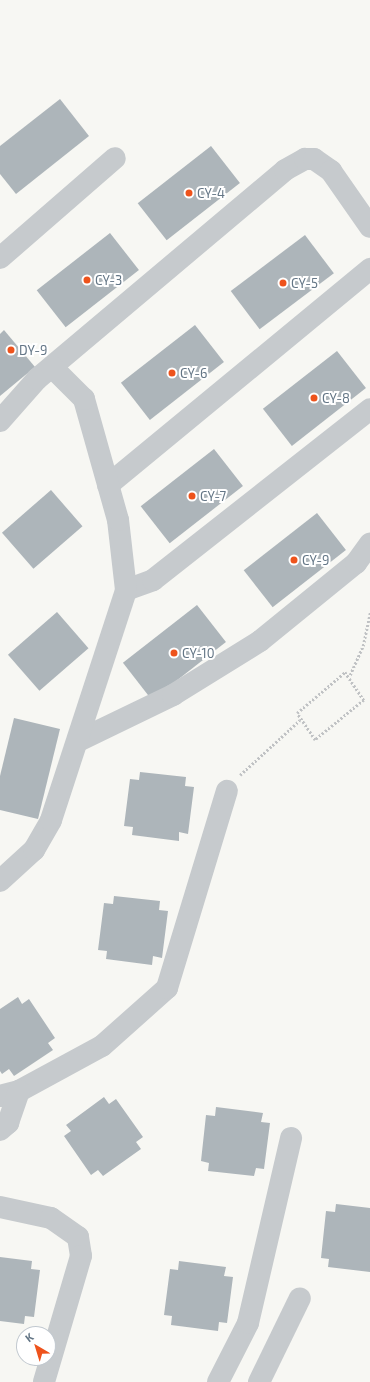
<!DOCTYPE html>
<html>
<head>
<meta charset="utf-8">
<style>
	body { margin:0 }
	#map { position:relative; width:370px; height:1382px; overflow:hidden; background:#f7f7f3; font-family:"Exo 2",sans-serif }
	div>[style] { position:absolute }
	.building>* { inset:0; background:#adb5ba; transform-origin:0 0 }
	.path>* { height:2.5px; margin-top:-1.25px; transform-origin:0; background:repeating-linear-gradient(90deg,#c0c2c4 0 2px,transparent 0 4px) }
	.minor>* { height:22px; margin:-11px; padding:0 11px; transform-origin:11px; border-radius:11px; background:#c6cacd }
	.dots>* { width:11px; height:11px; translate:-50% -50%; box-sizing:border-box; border:2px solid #fff; border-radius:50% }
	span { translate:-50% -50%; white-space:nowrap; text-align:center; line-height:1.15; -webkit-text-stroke:4px #fff; paint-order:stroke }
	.poi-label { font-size:13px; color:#647686 }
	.left { translate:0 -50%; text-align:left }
	.north { position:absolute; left:16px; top:1326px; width:40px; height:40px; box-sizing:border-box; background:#fff; border:1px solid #c1c8cf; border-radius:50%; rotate:322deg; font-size:11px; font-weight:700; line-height:16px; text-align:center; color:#647686 }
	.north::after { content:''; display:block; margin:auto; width:14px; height:18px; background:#ee531c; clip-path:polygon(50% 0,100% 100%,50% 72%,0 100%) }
</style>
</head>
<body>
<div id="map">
	<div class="building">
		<i style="clip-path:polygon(60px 99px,89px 136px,16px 194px,0 174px,0 146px)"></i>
		<i style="left:211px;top:146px;width:47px;height:93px;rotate:52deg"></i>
		<i style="left:110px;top:233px;width:47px;height:93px;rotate:52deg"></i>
		<i style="left:305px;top:235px;width:48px;height:93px;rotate:53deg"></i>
		<i style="left:195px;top:325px;width:47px;height:94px;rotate:52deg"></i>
		<i style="clip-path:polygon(4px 330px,35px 367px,0 396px,0 334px)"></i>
		<i style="left:337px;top:351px;width:47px;height:94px;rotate:52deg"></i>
		<i style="left:214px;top:449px;width:47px;height:93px;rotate:52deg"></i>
		<i style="left:51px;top:490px;width:48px;height:65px;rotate:49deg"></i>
		<i style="left:317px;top:513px;width:47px;height:93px;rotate:52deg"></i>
		<i style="left:197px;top:605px;width:47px;height:94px;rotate:52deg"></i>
		<i style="left:57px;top:612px;width:48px;height:65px;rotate:49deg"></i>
		<i style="clip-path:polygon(14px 718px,60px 729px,38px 819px,0 810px,0 776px)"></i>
		<i style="clip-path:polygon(140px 772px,186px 777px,185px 786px,194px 787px,188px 834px,179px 832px,179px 841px,132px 835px,133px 827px,124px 826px,130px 779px,139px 780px)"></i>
		<i style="clip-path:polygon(114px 896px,160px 901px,159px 910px,168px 911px,162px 958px,153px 956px,152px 965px,106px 959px,107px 951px,98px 950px,104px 903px,113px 904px)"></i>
		<i style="clip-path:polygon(18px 997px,22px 1004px,29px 999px,55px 1038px,48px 1043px,53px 1050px,14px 1076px,9px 1069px,2px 1074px,0 1071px,0 1009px)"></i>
		<i style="clip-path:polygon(104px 1097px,109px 1104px,116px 1099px,143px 1137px,136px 1142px,141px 1149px,103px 1176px,98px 1170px,91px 1175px,64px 1136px,71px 1131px,66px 1125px)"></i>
		<i style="clip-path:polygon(216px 1107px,263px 1113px,261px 1122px,270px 1123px,264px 1169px,256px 1168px,254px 1176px,208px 1171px,209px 1163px,201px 1161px,206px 1115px,215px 1116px)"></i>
		<i style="clip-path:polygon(336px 1204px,370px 1208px,370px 1272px,328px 1267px,329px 1259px,321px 1258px,326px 1211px,335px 1212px)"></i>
		<i style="clip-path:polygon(0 1257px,32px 1261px,31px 1269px,40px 1270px,34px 1317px,25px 1316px,24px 1324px,0 1321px)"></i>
		<i style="clip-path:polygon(179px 1261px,226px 1267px,224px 1276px,233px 1277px,227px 1323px,219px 1322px,218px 1331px,171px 1325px,172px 1316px,164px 1315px,170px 1269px,178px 1270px)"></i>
	</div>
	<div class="path">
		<i style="left:345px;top:672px;width:34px;rotate:56deg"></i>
		<i style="left:364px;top:700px;width:63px;rotate:140.8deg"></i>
		<i style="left:315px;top:740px;width:32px;rotate:-124deg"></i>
		<i style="left:297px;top:713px;width:63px;rotate:-40.5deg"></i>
		<i style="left:350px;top:675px;width:32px;rotate:-66deg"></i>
		<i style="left:363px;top:646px;width:34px;rotate:-78deg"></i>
		<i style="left:240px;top:775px;width:81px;rotate:-42.5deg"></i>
	</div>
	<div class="minor">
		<i style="left:0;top:258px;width:152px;rotate:-41deg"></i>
		<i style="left:0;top:421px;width:56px;rotate:-48.6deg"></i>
		<i style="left:37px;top:379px;width:324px;rotate:-40.1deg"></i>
		<i style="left:285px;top:170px;width:23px;rotate:-29deg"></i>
		<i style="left:305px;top:159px;width:9px"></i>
		<i style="left:314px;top:159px;width:21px;rotate:35deg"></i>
		<i style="left:331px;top:171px;width:68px;rotate:55.1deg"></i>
		<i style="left:108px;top:485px;width:340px;rotate:-39.5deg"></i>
		<i style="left:126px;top:590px;width:29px;rotate:-20deg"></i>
		<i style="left:153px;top:580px;width:276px;rotate:-38.2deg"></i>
		<i style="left:78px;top:741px;width:106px;rotate:-25.8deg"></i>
		<i style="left:173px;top:695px;width:102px;rotate:-31.8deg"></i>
		<i style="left:260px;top:641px;width:124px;rotate:-39.1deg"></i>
		<i style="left:356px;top:563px;width:24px;rotate:-54deg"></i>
		<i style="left:0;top:881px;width:46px;rotate:-42.4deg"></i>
		<i style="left:34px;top:850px;width:34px;rotate:-60deg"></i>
		<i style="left:51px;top:820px;width:242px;rotate:-71.9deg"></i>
		<i style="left:126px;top:590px;width:70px;rotate:-96.5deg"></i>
		<i style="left:118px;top:520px;width:126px;rotate:-105.7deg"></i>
		<i style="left:84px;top:399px;width:45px;rotate:-135deg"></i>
		<i style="left:0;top:1096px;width:20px;rotate:-15deg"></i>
		<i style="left:19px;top:1091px;width:94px;rotate:-28.5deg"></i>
		<i style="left:102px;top:1046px;width:87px;rotate:-41.7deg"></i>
		<i style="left:167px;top:988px;width:206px;rotate:-73.1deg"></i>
		<i style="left:0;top:1130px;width:11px;rotate:-41deg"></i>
		<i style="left:8px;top:1123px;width:34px;rotate:-71deg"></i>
		<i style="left:0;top:1207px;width:52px;rotate:12.2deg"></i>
		<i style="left:51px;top:1218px;width:33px;rotate:35deg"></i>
		<i style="left:78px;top:1237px;width:19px;rotate:81deg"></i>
		<i style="left:81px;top:1256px;width:131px;rotate:106.4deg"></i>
		<i style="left:218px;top:1382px;width:66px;rotate:-63deg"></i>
		<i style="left:248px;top:1323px;width:190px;rotate:-76.9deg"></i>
		<i style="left:259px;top:1382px;width:93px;rotate:-64deg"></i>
	</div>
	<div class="dots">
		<i style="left:189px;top:193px;background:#ee531c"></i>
		<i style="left:87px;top:280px;background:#ee531c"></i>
		<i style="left:283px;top:283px;background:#ee531c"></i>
		<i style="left:11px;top:350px;background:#ee531c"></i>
		<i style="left:172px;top:373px;background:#ee531c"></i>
		<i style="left:314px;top:398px;background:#ee531c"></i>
		<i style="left:192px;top:496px;background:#ee531c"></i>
		<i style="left:294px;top:560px;background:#ee531c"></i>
		<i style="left:174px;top:653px;background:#ee531c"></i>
	</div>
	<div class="poi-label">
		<span class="left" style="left:197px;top:193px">CY-4</span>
		<span class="left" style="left:95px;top:280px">CY-3</span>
		<span class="left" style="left:291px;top:283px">CY-5</span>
		<span class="left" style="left:19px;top:350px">DY-9</span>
		<span class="left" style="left:180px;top:373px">CY-6</span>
		<span class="left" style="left:322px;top:398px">CY-8</span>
		<span class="left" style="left:200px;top:496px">CY-7</span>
		<span class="left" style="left:302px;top:560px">CY-9</span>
		<span class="left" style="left:182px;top:653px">CY-10</span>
	</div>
	<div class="north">K</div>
</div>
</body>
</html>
